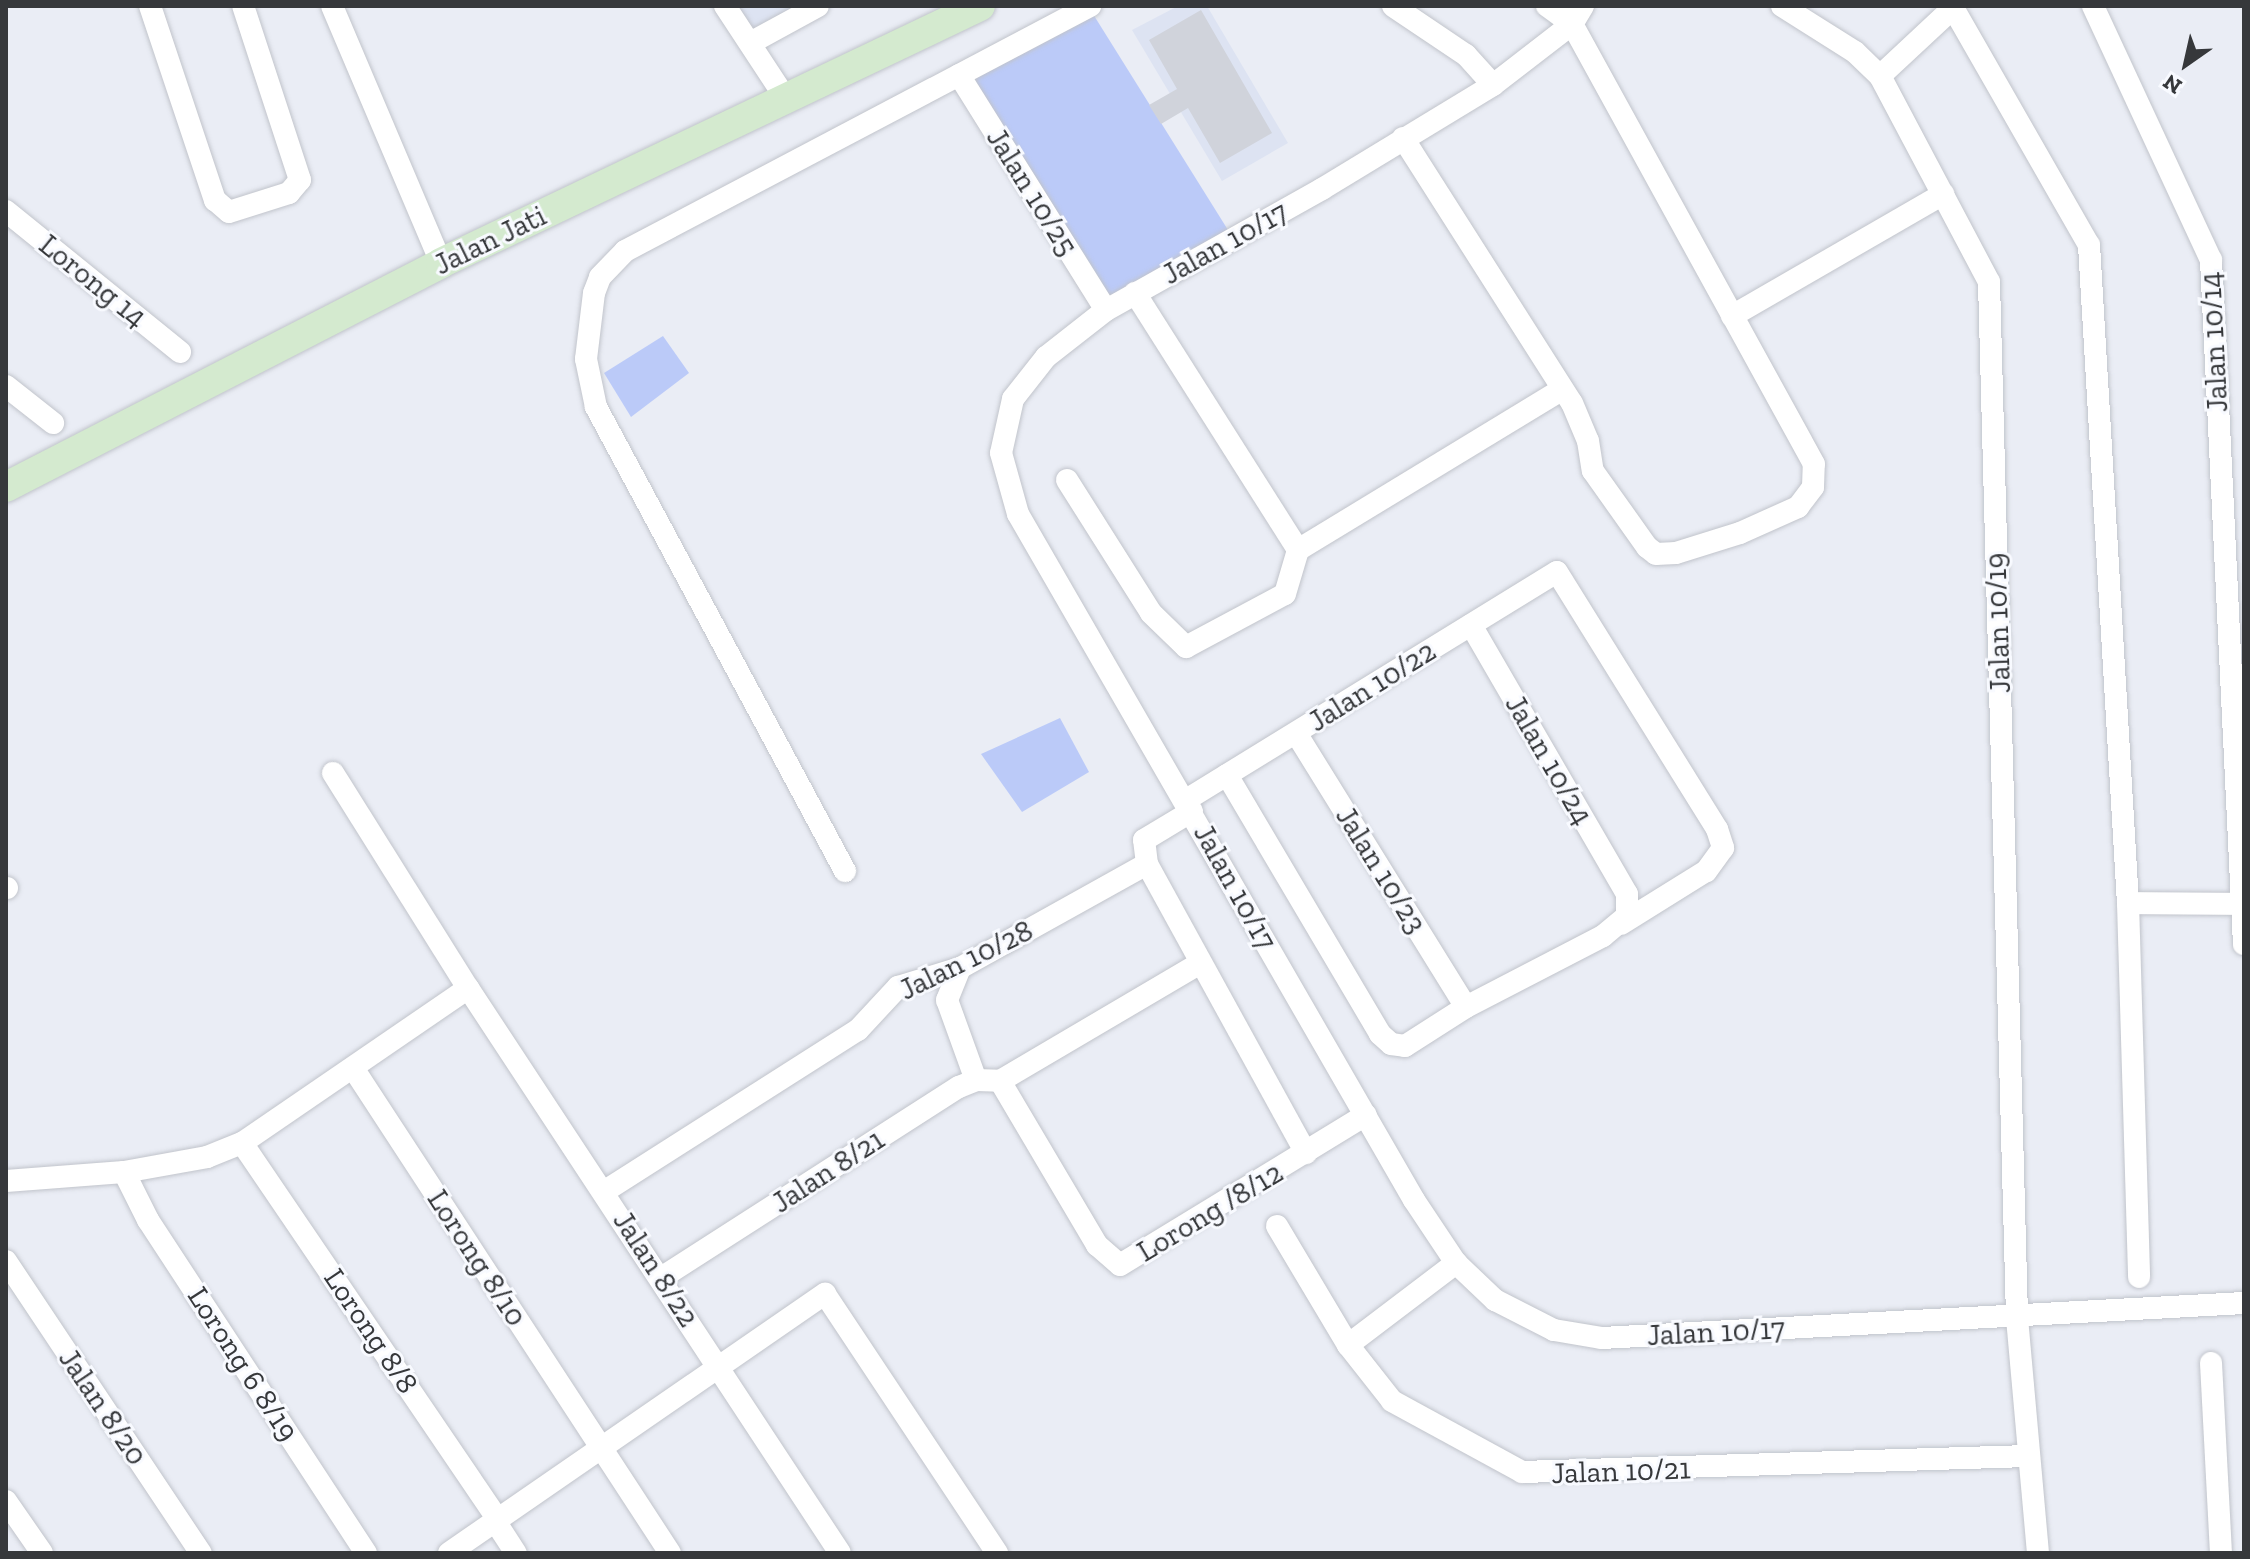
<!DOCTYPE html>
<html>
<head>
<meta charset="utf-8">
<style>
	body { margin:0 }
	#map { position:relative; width:2250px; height:1559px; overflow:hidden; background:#eaedf5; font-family:"Zilla Slab",serif }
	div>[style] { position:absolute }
	.built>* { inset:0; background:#dde3f2 }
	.green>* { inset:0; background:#bbcaf8; transform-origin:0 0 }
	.building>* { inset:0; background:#d0d3db }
	.roads { filter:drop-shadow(0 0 2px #c1c4cb) drop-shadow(0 0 2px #c1c4cb) }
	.street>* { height:22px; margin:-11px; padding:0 11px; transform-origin:11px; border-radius:11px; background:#fff }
	.secondary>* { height:30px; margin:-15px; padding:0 15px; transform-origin:15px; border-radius:15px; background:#d4eacf }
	span { translate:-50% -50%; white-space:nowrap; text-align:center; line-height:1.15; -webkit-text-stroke:6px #f8faff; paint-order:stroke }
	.street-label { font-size:30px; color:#36383b }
	.frame { position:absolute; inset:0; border:8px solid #36383b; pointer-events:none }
	.north { position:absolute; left:2146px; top:24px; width:80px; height:80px; -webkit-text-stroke:6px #f8faff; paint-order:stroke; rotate:214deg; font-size:22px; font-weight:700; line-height:32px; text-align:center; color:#36383b }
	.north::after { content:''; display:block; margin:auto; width:28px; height:36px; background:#36383b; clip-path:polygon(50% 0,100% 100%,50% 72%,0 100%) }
</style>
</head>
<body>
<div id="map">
	<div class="built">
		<i style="clip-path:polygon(714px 6px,834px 6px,748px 53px)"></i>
		<i style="clip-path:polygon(1178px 6px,1207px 6px,1288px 143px,1222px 181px,1132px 30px)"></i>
	</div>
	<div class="green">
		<i style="left:1088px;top:6px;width:274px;height:146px;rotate:58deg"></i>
		<i style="clip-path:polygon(663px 336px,689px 373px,631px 417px,604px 373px)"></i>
		<i style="clip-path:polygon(1060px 718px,1089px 772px,1022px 812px,981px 754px)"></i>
	</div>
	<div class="building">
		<i style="clip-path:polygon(1201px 10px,1272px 133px,1220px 163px,1188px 108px,1161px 124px,1149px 105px,1177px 89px,1149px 40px)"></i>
	</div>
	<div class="roads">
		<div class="street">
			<i style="left:150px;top:6px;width:205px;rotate:71.5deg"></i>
			<i style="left:215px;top:200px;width:18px;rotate:41deg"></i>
			<i style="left:229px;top:212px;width:63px;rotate:-17.6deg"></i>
			<i style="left:289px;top:193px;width:17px;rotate:-50deg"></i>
			<i style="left:300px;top:180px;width:183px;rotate:-108.1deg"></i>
			<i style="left:332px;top:6px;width:279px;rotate:67deg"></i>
			<i style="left:725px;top:6px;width:111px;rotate:56.7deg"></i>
			<i style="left:1393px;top:6px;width:88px;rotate:33.9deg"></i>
			<i style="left:1466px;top:55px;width:40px;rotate:48deg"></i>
			<i style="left:1583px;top:6px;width:21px;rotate:121deg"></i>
			<i style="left:1572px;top:24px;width:100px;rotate:142.3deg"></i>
			<i style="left:1493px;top:85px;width:200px;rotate:148.7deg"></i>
			<i style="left:1322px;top:189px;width:248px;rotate:150.7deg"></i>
			<i style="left:1106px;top:310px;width:76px;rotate:141.9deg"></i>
			<i style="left:1046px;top:357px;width:53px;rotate:128.2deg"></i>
			<i style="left:1013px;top:399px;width:55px;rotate:102.5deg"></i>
			<i style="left:1001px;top:453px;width:63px;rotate:74.4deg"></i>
			<i style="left:1018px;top:514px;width:792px;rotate:60deg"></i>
			<i style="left:1414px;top:1200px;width:76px;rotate:56.3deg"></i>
			<i style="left:1456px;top:1263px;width:54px;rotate:43.5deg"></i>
			<i style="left:1495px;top:1300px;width:66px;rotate:27deg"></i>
			<i style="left:1554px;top:1330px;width:49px;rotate:9.5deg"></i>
			<i style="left:1602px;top:1338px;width:643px;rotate:-3.12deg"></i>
			<i style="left:1782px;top:6px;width:86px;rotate:32.2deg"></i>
			<i style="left:1855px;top:52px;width:35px;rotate:44deg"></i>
			<i style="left:1880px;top:76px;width:233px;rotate:62.1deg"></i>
			<i style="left:1989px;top:282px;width:1036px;rotate:88.45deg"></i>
			<i style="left:2017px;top:1318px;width:236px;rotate:84.9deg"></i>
			<i style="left:1952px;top:6px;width:275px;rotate:60.2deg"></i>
			<i style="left:2089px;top:245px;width:659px;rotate:86.61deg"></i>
			<i style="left:2128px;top:903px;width:374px;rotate:88.3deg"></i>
			<i style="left:2093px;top:6px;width:280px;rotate:65.1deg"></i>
			<i style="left:2211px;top:260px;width:685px;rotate:87.24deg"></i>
			<i style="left:752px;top:42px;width:75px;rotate:-28.6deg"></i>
			<i style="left:959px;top:75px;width:277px;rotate:58deg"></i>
			<i style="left:1880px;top:76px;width:101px;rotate:-43deg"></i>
			<i style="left:1403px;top:138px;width:314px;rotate:57.5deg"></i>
			<i style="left:1572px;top:403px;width:41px;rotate:67.2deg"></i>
			<i style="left:1588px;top:441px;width:30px;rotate:81deg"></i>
			<i style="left:1593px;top:471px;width:93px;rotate:54.6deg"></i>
			<i style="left:1647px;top:547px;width:11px;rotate:38deg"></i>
			<i style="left:1656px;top:554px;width:20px;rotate:-3deg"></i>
			<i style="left:1676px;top:553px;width:67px;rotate:-17.4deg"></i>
			<i style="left:1740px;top:533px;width:64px;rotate:-24.1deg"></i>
			<i style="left:1798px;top:507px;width:25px;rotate:-53deg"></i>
			<i style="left:1813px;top:487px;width:23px;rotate:-88deg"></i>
			<i style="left:1814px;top:464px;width:502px;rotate:-118.81deg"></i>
			<i style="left:1572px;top:24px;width:31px;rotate:-144deg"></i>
			<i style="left:6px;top:211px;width:224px;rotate:39deg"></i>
			<i style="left:1135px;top:293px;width:304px;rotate:57.6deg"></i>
			<i style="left:1732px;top:316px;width:244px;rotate:-30deg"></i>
			<i style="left:6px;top:386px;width:60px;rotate:38.2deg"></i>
			<i style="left:1067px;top:480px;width:157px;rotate:57.7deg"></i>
			<i style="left:1151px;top:613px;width:49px;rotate:44.2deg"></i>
			<i style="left:1186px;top:647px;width:112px;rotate:-28.2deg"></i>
			<i style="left:1285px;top:594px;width:46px;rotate:-73.5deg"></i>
			<i style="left:1298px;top:550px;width:308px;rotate:-31.3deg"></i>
			<i style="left:1296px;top:733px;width:322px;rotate:58.2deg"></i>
			<i style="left:333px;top:773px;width:254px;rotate:57.9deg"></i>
			<i style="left:468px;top:988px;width:676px;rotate:56.64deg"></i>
			<i style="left:1227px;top:775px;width:301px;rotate:59.4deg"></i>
			<i style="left:1380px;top:1034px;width:15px;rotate:42deg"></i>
			<i style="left:1391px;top:1044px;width:14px;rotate:8deg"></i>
			<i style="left:1405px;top:1046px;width:72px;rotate:-32.6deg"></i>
			<i style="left:1466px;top:1007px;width:154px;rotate:-27.4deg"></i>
			<i style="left:1603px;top:936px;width:31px;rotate:-40deg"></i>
			<i style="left:1627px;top:916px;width:22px;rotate:-90deg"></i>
			<i style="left:1627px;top:894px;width:311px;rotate:-120.1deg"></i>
			<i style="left:1186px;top:800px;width:435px;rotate:-31.6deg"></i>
			<i style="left:1557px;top:572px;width:303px;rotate:58.1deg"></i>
			<i style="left:1717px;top:829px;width:20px;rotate:72deg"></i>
			<i style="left:1723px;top:848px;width:29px;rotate:126deg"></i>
			<i style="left:1706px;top:871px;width:100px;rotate:148.1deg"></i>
			<i style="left:1147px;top:864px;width:330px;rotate:61.2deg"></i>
			<i style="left:845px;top:871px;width:527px;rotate:-118.22deg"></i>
			<i style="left:596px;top:407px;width:49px;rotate:-101.8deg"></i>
			<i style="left:586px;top:359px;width:66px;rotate:-83.1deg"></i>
			<i style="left:594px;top:293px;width:17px;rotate:-69deg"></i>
			<i style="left:600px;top:277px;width:36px;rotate:-46deg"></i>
			<i style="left:625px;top:251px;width:526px;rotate:-27.78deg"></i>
			<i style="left:6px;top:888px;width:1px"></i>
			<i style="left:2128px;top:903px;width:114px;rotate:0.5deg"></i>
			<i style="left:960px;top:968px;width:35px;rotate:112deg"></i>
			<i style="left:947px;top:1000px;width:85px;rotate:70.1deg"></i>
			<i style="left:353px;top:1068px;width:579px;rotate:56.83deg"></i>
			<i style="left:1000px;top:1081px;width:191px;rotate:59.4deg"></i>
			<i style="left:1097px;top:1245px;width:30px;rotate:41deg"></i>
			<i style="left:1120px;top:1265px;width:288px;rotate:-31.4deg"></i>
			<i style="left:1000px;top:1081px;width:231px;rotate:-30.5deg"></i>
			<i style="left:242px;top:1143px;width:455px;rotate:55.8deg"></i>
			<i style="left:124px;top:1172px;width:54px;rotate:63.4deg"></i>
			<i style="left:148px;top:1220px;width:398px;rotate:56.8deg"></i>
			<i style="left:6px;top:1181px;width:118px;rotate:-4.4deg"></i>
			<i style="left:124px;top:1172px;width:84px;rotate:-10.2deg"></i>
			<i style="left:207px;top:1157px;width:38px;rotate:-22deg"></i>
			<i style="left:242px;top:1143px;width:274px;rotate:-34.4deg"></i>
			<i style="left:605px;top:1191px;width:300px;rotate:-32.5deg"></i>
			<i style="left:858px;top:1030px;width:59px;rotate:-47.1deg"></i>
			<i style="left:898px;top:987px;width:65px;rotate:-17deg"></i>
			<i style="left:960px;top:968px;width:214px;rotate:-29.1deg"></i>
			<i style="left:1147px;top:864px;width:24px;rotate:-97deg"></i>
			<i style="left:1144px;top:840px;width:56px;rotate:-31.1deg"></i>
			<i style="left:1277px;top:1226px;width:139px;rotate:59.2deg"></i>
			<i style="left:1348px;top:1345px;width:71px;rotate:51.8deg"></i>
			<i style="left:1392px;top:1401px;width:148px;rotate:28.6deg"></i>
			<i style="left:1522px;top:1472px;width:507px;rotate:-1.81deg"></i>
			<i style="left:6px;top:1261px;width:351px;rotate:56.3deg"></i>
			<i style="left:661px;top:1278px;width:354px;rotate:-32.7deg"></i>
			<i style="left:959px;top:1087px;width:18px;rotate:-22deg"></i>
			<i style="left:976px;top:1080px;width:24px;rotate:2deg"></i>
			<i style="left:1348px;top:1345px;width:136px;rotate:-37.2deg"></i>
			<i style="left:2211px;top:1363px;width:190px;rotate:87deg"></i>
			<i style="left:6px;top:1501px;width:63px;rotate:55.3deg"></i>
			<i style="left:495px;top:1521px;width:38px;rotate:57deg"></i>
			<i style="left:449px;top:1553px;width:457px;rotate:-34.6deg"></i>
			<i style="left:825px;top:1294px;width:311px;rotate:56.4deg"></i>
		</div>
		<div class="secondary">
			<i style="left:6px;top:487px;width:489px;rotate:-27.2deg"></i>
			<i style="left:441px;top:263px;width:597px;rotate:-25.49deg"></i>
		</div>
	</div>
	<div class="street-label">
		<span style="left:1032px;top:192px;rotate:58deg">Jalan 10/25</span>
		<span style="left:490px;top:240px;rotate:-26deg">Jalan Jati</span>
		<span style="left:1225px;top:243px;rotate:-29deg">Jalan 10/17</span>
		<span style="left:93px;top:281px;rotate:39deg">Lorong 14</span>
		<span style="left:2214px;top:342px;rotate:-93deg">Jalan 10/14</span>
		<span style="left:1998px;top:623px;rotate:-92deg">Jalan 10/19</span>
		<span style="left:1372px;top:686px;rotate:-32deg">Jalan 10/22</span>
		<span style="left:1549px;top:760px;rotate:60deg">Jalan 10/24</span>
		<span style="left:1381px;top:870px;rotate:58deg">Jalan 10/23</span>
		<span style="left:1235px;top:887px;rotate:61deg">Jalan 10/17</span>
		<span style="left:966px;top:960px;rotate:-26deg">Jalan 10/28</span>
		<span style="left:828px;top:1171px;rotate:-33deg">Jalan 8/21</span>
		<span style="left:1210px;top:1212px;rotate:-31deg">Lorong /8/12</span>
		<span style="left:477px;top:1258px;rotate:57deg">Lorong 8/10</span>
		<span style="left:656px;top:1269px;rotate:57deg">Jalan 8/22</span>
		<span style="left:371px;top:1331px;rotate:56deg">Lorong 8/8</span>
		<span style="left:1716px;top:1332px;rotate:-3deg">Jalan 10/17</span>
		<span style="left:243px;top:1364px;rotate:57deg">Lorong 6 8/19</span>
		<span style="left:103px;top:1407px;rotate:56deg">Jalan 8/20</span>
		<span style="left:1621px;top:1471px;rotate:-2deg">Jalan 10/21</span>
	</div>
	<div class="frame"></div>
	<div class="north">N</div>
</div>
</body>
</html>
